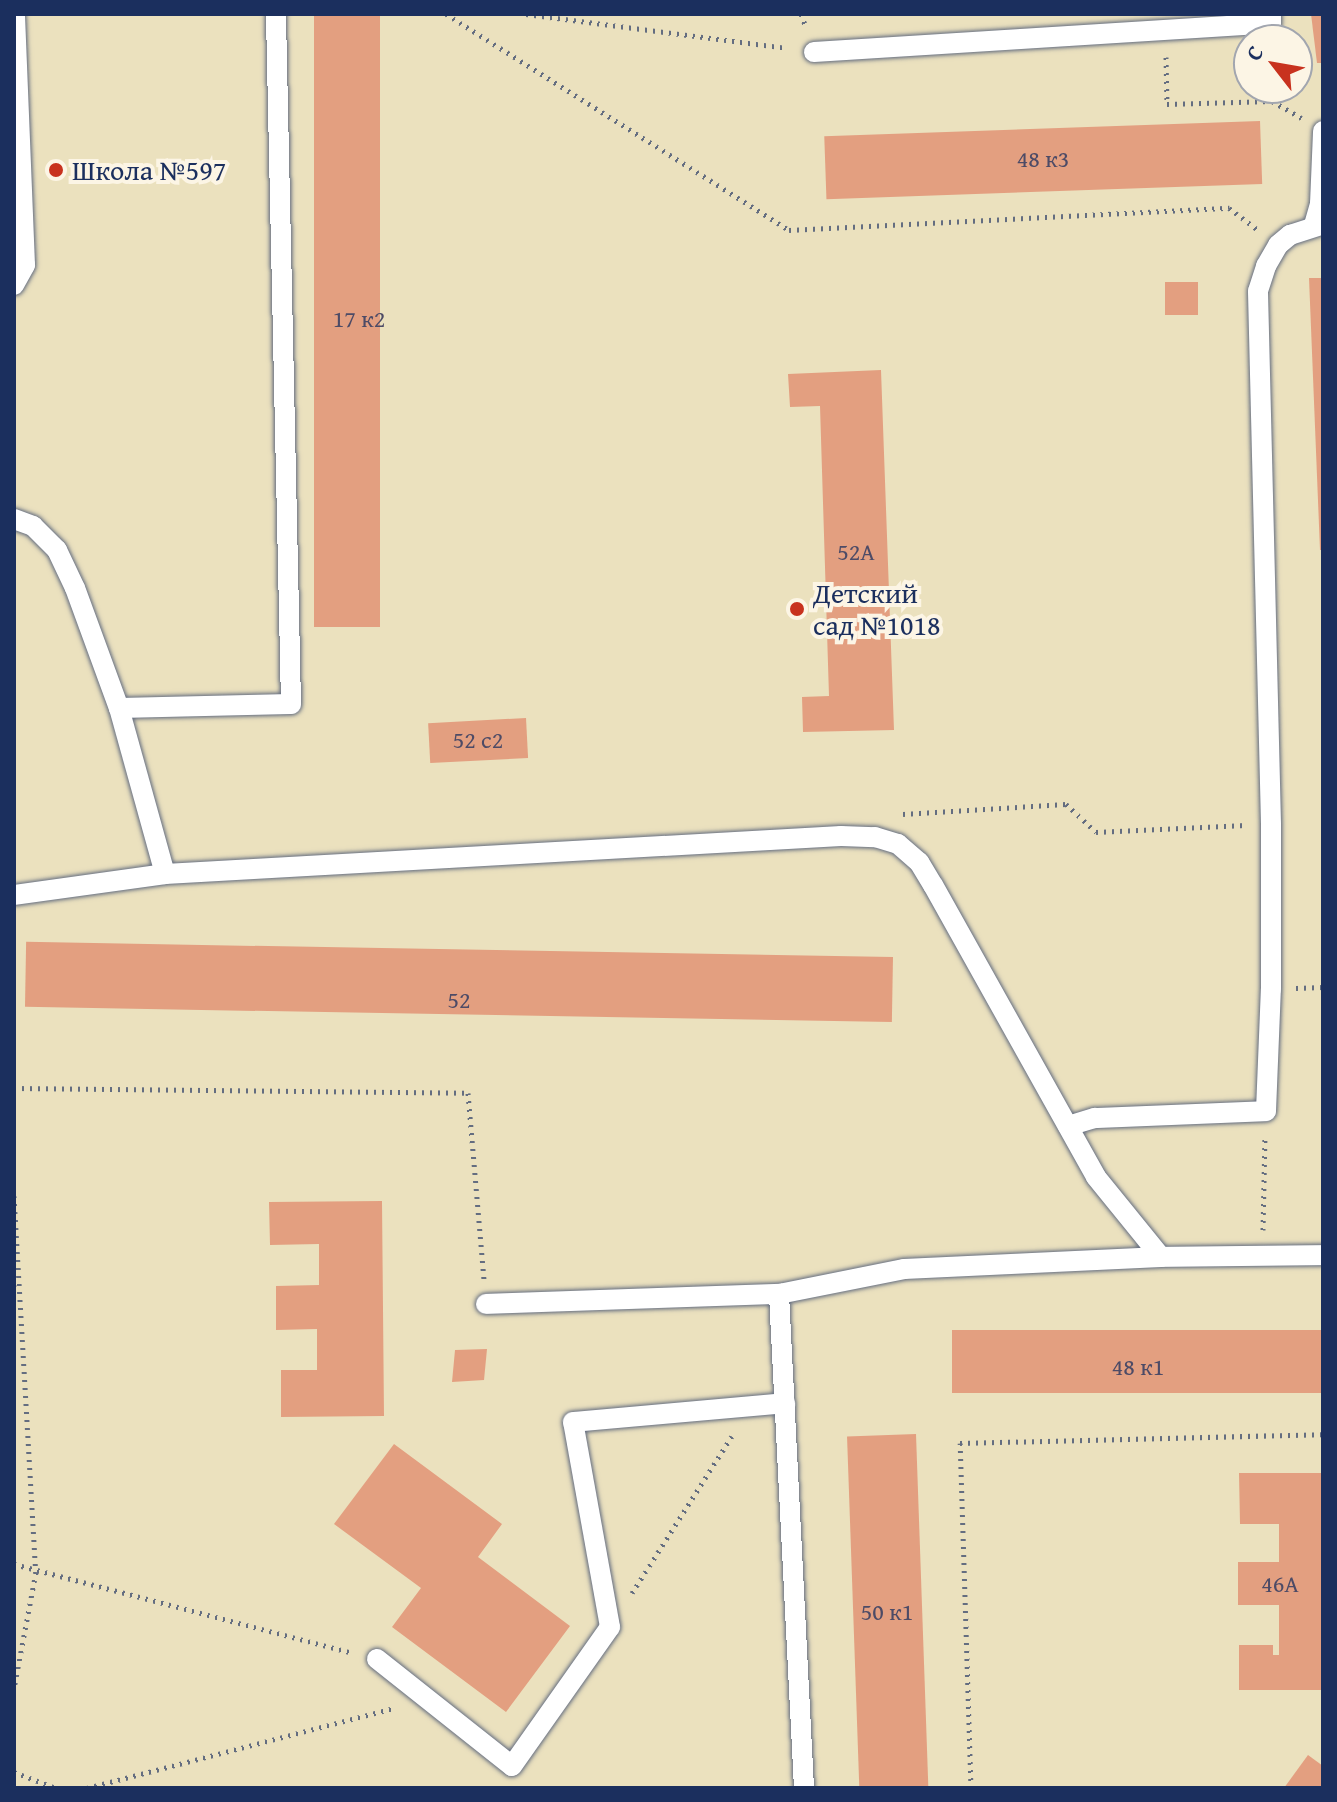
<!DOCTYPE html>
<html>
<head>
<meta charset="utf-8">
<style>
	body { margin:0 }
	#map { position:relative; width:1337px; height:1802px; overflow:hidden; background:#ebe1be; font-family:"Gentium Book Plus",serif }
	div>[style] { position:absolute }
	.building>* { inset:0; background:#e39f80; transform-origin:0 0 }
	.path>* { height:5px; margin-top:-2.5px; transform-origin:0; background:repeating-linear-gradient(90deg,#646d80 0 2px,transparent 0 8px) }
	.roads { filter:drop-shadow(0 0 2px #646d80) drop-shadow(0 0 2px #646d80) }
	.service>* { height:20px; margin:-10px; padding:0 10px; transform-origin:10px; border-radius:10px; background:#fff }
	.dots>* { width:22px; height:22px; translate:-50% -50%; box-sizing:border-box; border:4px solid #fcf5e5; border-radius:50% }
	span { translate:-50% -50%; white-space:nowrap; text-align:center; line-height:1.15; -webkit-text-stroke:8px #fcf5e5; paint-order:stroke }
	.number-label { font-size:24px; color:#4d4b66 }
	.number-label span { -webkit-text-stroke-width:0 }
	.poi-label { font-size:28px; color:#1b2f5e }
	.left { translate:0 -50%; text-align:left }
	.frame { position:absolute; inset:0; border:16px solid #1b2f5e; pointer-events:none }
	.north { position:absolute; left:1233px; top:24px; width:80px; height:80px; box-sizing:border-box; background:#fcf5e5; border:2px solid #a2a6af; border-radius:50%; rotate:301deg; font-size:22px; font-weight:700; line-height:32px; text-align:center; color:#1b2f5e }
	.north::after { content:''; display:block; margin:auto; width:28px; height:36px; background:#c8321e; clip-path:polygon(50% 0,100% 100%,50% 72%,0 100%) }
</style>
</head>
<body>
<div id="map">
	<div class="building">
		<i style="left:314px;top:14px;width:66px;height:613px"></i>
		<i style="clip-path:polygon(1311px 14px,1323px 14px,1323px 63px,1317px 63px)"></i>
		<i style="left:1260px;top:121px;width:63px;height:436px;rotate:88deg"></i>
		<i style="clip-path:polygon(1309px 278px,1323px 278px,1323px 550px,1320px 550px)"></i>
		<i style="left:1165px;top:282px;width:33px;height:33px"></i>
		<i style="clip-path:polygon(881px 370px,894px 730px,803px 732px,802px 697px,829px 696px,820px 406px,790px 407px,788px 374px)"></i>
		<i style="left:526px;top:718px;width:40px;height:98px;rotate:87deg"></i>
		<i style="left:893px;top:957px;width:65px;height:867px;rotate:91deg"></i>
		<i style="clip-path:polygon(382px 1201px,384px 1416px,281px 1417px,281px 1370px,317px 1370px,317px 1329px,276px 1330px,276px 1286px,319px 1285px,319px 1244px,270px 1245px,269px 1202px)"></i>
		<i style="left:1323px;top:1330px;width:63px;height:371px;rotate:90deg"></i>
		<i style="clip-path:polygon(487px 1349px,484px 1380px,452px 1382px,455px 1350px)"></i>
		<i style="left:916px;top:1434px;width:354px;height:69px;rotate:88deg"></i>
		<i style="clip-path:polygon(394px 1444px,502px 1524px,478px 1557px,570px 1626px,506px 1712px,392px 1627px,421px 1588px,334px 1524px)"></i>
		<i style="clip-path:polygon(1239px 1473px,1323px 1473px,1323px 1690px,1239px 1690px,1239px 1645px,1273px 1645px,1273px 1655px,1279px 1655px,1279px 1605px,1238px 1605px,1238px 1562px,1279px 1562px,1279px 1524px,1240px 1524px)"></i>
		<i style="clip-path:polygon(1308px 1755px,1323px 1766px,1323px 1788px,1284px 1788px)"></i>
	</div>
	<div class="path">
		<i style="left:446px;top:14px;width:405px;rotate:32.2deg"></i>
		<i style="left:789px;top:230px;width:441px;rotate:-2.9deg"></i>
		<i style="left:1229px;top:208px;width:36px;rotate:37deg"></i>
		<i style="left:526px;top:14px;width:263px;rotate:7.4deg"></i>
		<i style="left:801px;top:14px;width:14px;rotate:69deg"></i>
		<i style="left:1166px;top:57px;width:47px;rotate:88.8deg"></i>
		<i style="left:1167px;top:104px;width:105px;rotate:-1.6deg"></i>
		<i style="left:1272px;top:101px;width:34px;rotate:30deg"></i>
		<i style="left:903px;top:814px;width:163px;rotate:-3.5deg"></i>
		<i style="left:1066px;top:804px;width:41px;rotate:43deg"></i>
		<i style="left:1096px;top:832px;width:150px;rotate:-2.7deg"></i>
		<i style="left:1296px;top:988px;width:27px;rotate:-2deg"></i>
		<i style="left:14px;top:1088px;width:454px;rotate:0.6deg"></i>
		<i style="left:468px;top:1093px;width:187px;rotate:85.1deg"></i>
		<i style="left:14px;top:1196px;width:377px;rotate:86.7deg"></i>
		<i style="left:36px;top:1572px;width:118px;rotate:100.7deg"></i>
		<i style="left:1263px;top:1230px;width:94px;rotate:-88.8deg"></i>
		<i style="left:14px;top:1564px;width:350px;rotate:14.7deg"></i>
		<i style="left:632px;top:1593px;width:186px;rotate:-57.5deg"></i>
		<i style="left:14px;top:1772px;width:45px;rotate:20.9deg"></i>
		<i style="left:87px;top:1788px;width:318px;rotate:-14.6deg"></i>
		<i style="left:971px;top:1788px;width:345px;rotate:-91.8deg"></i>
		<i style="left:960px;top:1443px;width:363px;rotate:-1.4deg"></i>
	</div>
	<div class="roads">
		<div class="service">
			<i style="left:814px;top:52px;width:458px;rotate:-3.6deg"></i>
			<i style="left:1271px;top:23px;width:9px;rotate:-90deg"></i>
			<i style="left:1314px;top:225px;width:22px;rotate:-74deg"></i>
			<i style="left:1320px;top:204px;width:73px;rotate:-87.6deg"></i>
			<i style="left:14px;top:285px;width:23px;rotate:-61deg"></i>
			<i style="left:25px;top:265px;width:251px;rotate:-92.3deg"></i>
			<i style="left:14px;top:519px;width:20px;rotate:20deg"></i>
			<i style="left:33px;top:526px;width:34px;rotate:45deg"></i>
			<i style="left:57px;top:550px;width:42px;rotate:64.7deg"></i>
			<i style="left:75px;top:588px;width:128px;rotate:69.9deg"></i>
			<i style="left:119px;top:708px;width:172px;rotate:74.5deg"></i>
			<i style="left:165px;top:874px;width:677px;rotate:-3.22deg"></i>
			<i style="left:841px;top:836px;width:34px;rotate:2deg"></i>
			<i style="left:875px;top:837px;width:24px;rotate:17deg"></i>
			<i style="left:898px;top:844px;width:28px;rotate:41deg"></i>
			<i style="left:919px;top:862px;width:27px;rotate:59deg"></i>
			<i style="left:933px;top:885px;width:334px;rotate:60.8deg"></i>
			<i style="left:1096px;top:1177px;width:103px;rotate:50.9deg"></i>
			<i style="left:1161px;top:1257px;width:162px;rotate:-0.7deg"></i>
			<i style="left:119px;top:708px;width:172px;rotate:-1.3deg"></i>
			<i style="left:291px;top:704px;width:690px;rotate:-91.25deg"></i>
			<i style="left:14px;top:895px;width:152px;rotate:-7.9deg"></i>
			<i style="left:1068px;top:1126px;width:28px;rotate:-17deg"></i>
			<i style="left:1095px;top:1118px;width:171px;rotate:-2.3deg"></i>
			<i style="left:1266px;top:1111px;width:122px;rotate:-87.7deg"></i>
			<i style="left:1271px;top:989px;width:165px;rotate:-90deg"></i>
			<i style="left:1271px;top:824px;width:533px;rotate:-91.4deg"></i>
			<i style="left:1258px;top:291px;width:26px;rotate:-72deg"></i>
			<i style="left:1266px;top:266px;width:24px;rotate:-60deg"></i>
			<i style="left:1278px;top:245px;width:16px;rotate:-40deg"></i>
			<i style="left:1290px;top:235px;width:35px;rotate:-18deg"></i>
			<i style="left:486px;top:1304px;width:293px;rotate:-2deg"></i>
			<i style="left:377px;top:1659px;width:172px;rotate:38.4deg"></i>
			<i style="left:512px;top:1766px;width:170px;rotate:-54.8deg"></i>
			<i style="left:610px;top:1627px;width:208px;rotate:-100.2deg"></i>
			<i style="left:573px;top:1422px;width:213px;rotate:-5.1deg"></i>
			<i style="left:804px;top:1788px;width:495px;rotate:-92.9deg"></i>
			<i style="left:779px;top:1294px;width:127px;rotate:-11.3deg"></i>
			<i style="left:904px;top:1269px;width:257px;rotate:-2.7deg"></i>
		</div>
	</div>
	<div class="dots">
		<i style="left:56px;top:170px;background:#c8321e"></i>
		<i style="left:797px;top:609px;background:#c8321e"></i>
	</div>
	<div class="number-label">
		<span style="left:1043px;top:159px">48 к3</span>
		<span style="left:359px;top:319px">17 к2</span>
		<span style="left:856px;top:552px">52А</span>
		<span style="left:478px;top:740px">52 с2</span>
		<span style="left:459px;top:1000px">52</span>
		<span style="left:1138px;top:1367px">48 к1</span>
		<span style="left:1280px;top:1584px">46А</span>
		<span style="left:887px;top:1612px">50 к1</span>
	</div>
	<div class="poi-label">
		<span class="left" style="left:72px;top:170px">Школа №597</span>
		<span class="left" style="left:813px;top:609px">Детский<br>сад №1018</span>
	</div>
	<div class="frame"></div>
	<div class="north">С</div>
</div>
</body>
</html>
